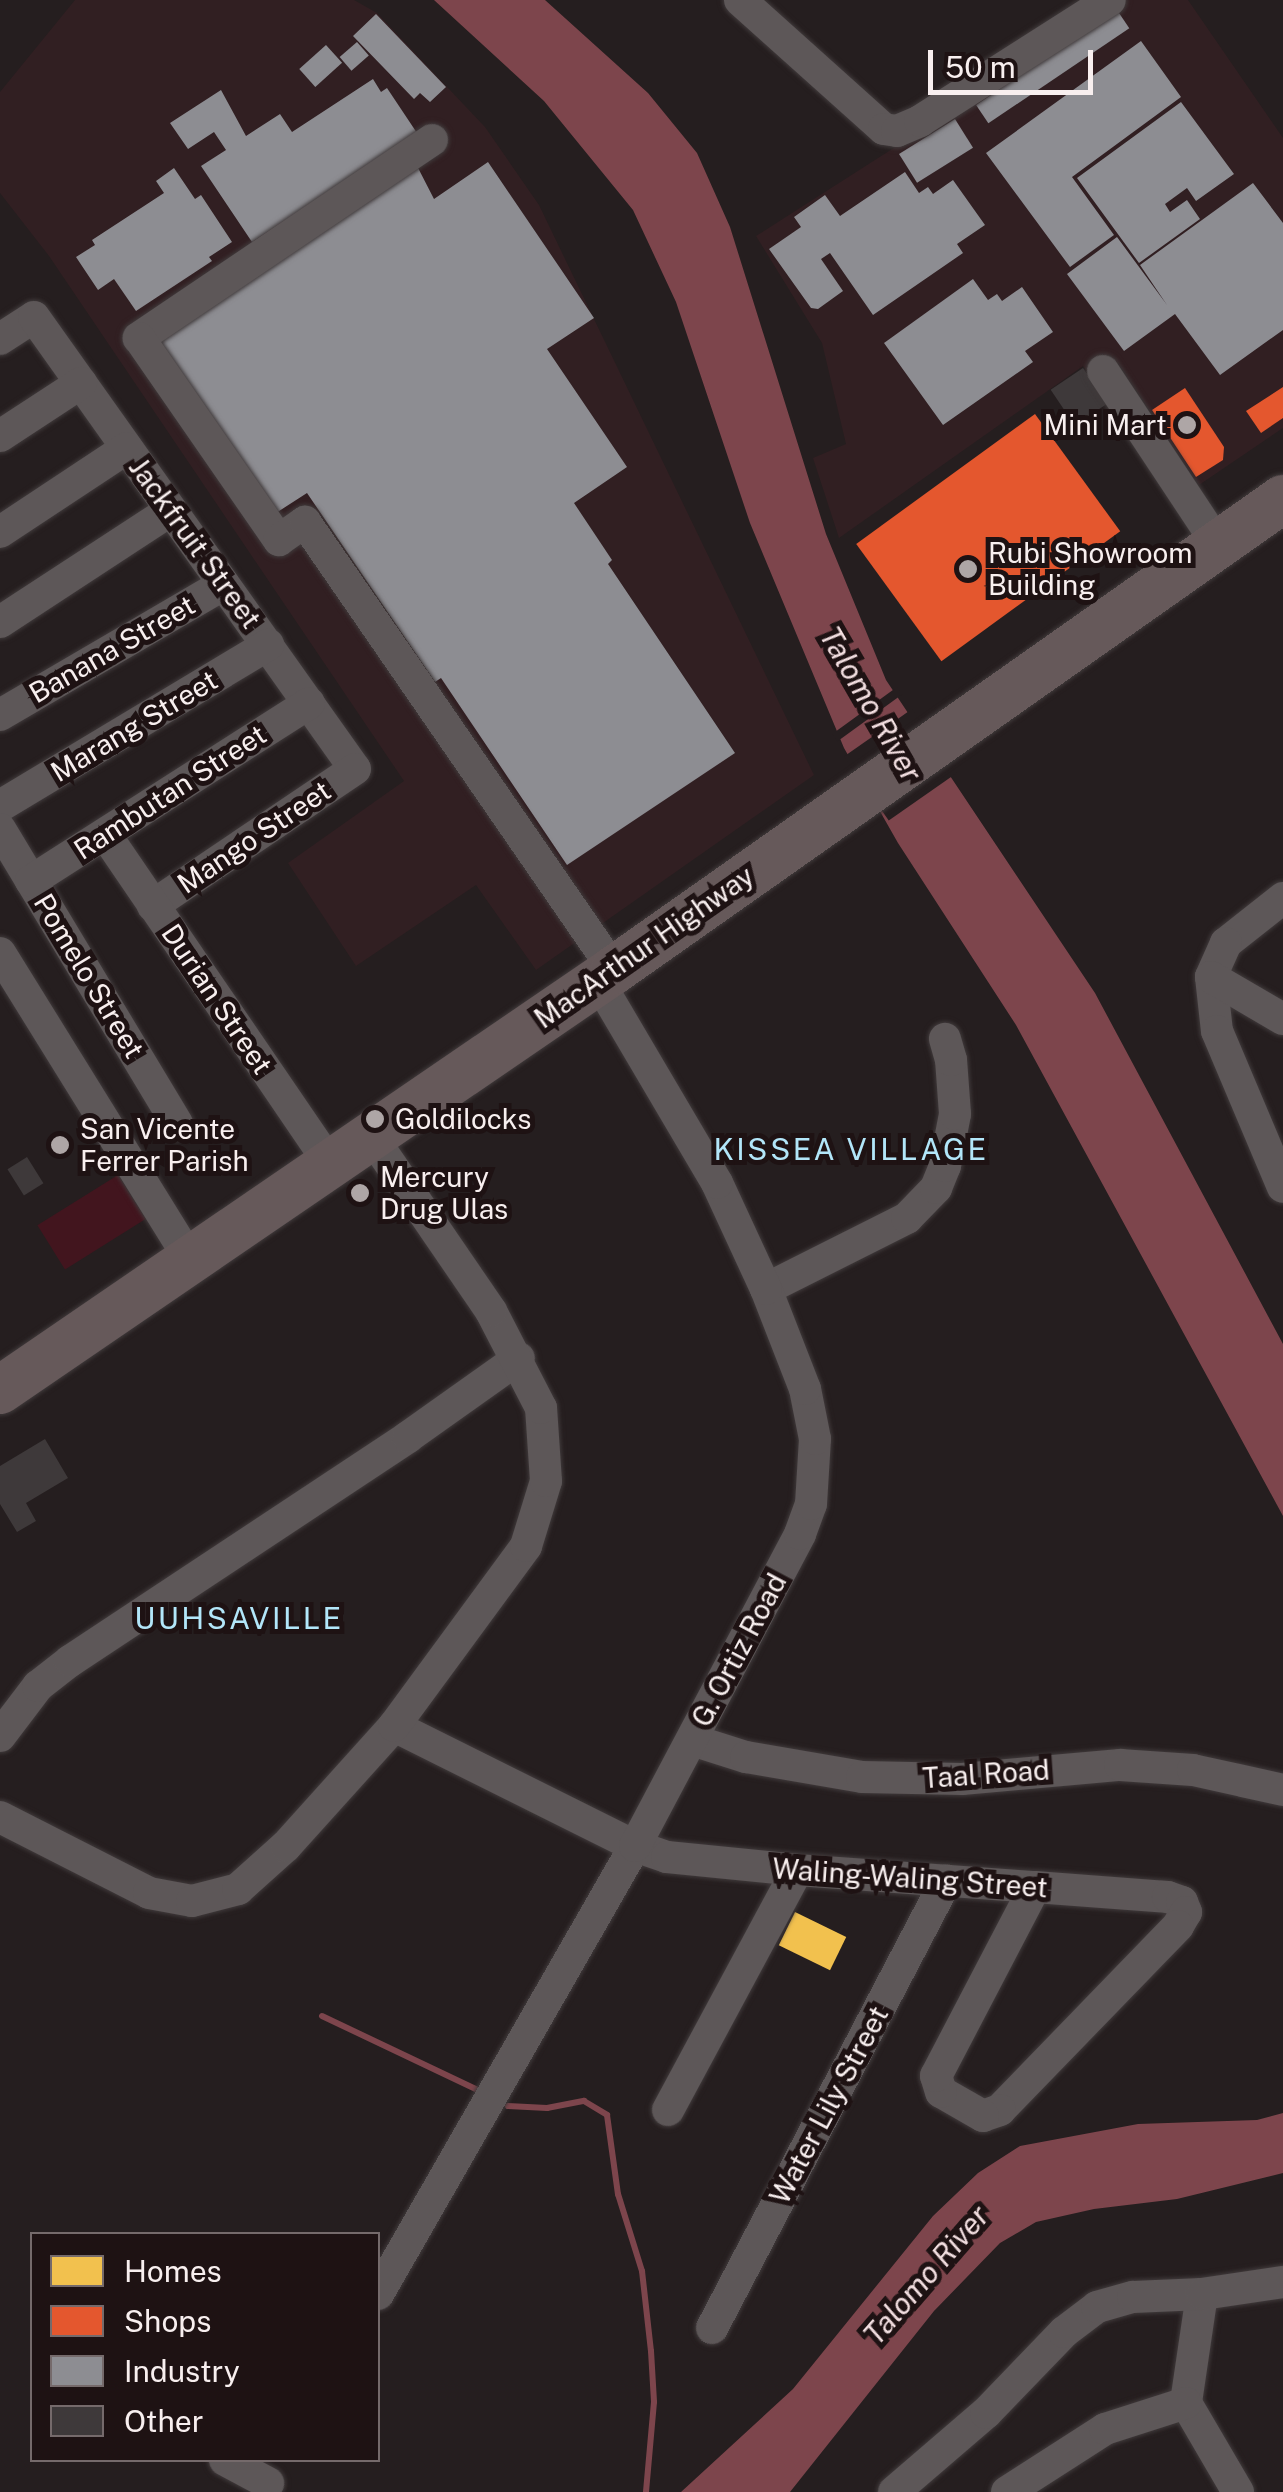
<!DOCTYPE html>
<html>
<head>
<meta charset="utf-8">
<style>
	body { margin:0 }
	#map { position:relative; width:1283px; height:2492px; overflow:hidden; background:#251e1f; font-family:"Public Sans",sans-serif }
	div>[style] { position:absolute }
	.built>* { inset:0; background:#311f22 }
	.green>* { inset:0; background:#42151e; transform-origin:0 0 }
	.water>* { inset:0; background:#7d454c }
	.pier>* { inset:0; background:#251e1f; transform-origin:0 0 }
	.homes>* { inset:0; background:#f2c14e; transform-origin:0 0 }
	.shops>* { inset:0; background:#e4572e; transform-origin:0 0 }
	.industry>* { inset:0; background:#8d8d92; transform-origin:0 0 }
	.stream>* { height:6px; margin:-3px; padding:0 3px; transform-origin:3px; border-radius:3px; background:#7d454c }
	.building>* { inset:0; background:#3e393a; transform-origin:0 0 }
	.roads { filter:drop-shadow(0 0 2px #403a3b) drop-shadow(0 0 2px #403a3b) }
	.minor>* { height:32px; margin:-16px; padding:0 16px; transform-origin:16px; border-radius:16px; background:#5d5758 }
	.highway>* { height:48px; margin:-24px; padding:0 24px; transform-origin:24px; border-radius:24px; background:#66595a }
	.dots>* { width:28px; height:28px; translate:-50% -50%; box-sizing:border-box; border:5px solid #1e1213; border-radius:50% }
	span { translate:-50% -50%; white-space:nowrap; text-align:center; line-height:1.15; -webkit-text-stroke:10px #1e1213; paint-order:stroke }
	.poi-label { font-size:28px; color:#f8efef }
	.right { translate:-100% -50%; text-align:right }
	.left { translate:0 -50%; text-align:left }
	.street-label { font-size:28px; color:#f8efef }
	.water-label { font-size:30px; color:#f2dee0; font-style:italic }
	.neighbourhood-label { font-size:30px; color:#b2e6f9; letter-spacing:2.5px }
	.legend { position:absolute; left:30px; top:2232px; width:350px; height:230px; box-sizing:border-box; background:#1e1213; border:2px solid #756a6b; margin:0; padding:12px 18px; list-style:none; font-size:30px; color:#f8efef }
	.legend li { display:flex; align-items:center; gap:20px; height:50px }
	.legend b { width:50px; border:2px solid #756a6b }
	.scale { position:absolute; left:928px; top:50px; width:165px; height:45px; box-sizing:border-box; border:5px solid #f8efef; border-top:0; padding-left:12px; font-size:30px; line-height:35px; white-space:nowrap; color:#f8efef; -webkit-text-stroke:8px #1e1213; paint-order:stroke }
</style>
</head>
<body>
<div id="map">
	<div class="built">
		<i style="clip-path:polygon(75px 0,354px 0,377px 13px,485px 127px,539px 205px,814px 775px,536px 970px,476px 885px,356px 966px,288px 863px,404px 781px,49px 256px,0 193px,0 92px)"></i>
		<i style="clip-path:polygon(1125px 0,1188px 0,1283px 138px,1283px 428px,1199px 485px,1118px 363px,1093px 379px,1083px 366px,839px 538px,813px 458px,846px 444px,822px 343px,756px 236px)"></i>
	</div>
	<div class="green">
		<i style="left:118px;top:1175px;width:52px;height:95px;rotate:58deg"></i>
	</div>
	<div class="water">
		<i style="clip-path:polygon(434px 0,545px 0,648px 93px,697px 153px,730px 227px,826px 534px,886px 680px,1095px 993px,1283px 1344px,1283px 1516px,1016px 1025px,898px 843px,844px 748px,750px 523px,676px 302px,633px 210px,544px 101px)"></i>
		<i style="clip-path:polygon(1283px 2113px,1283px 2173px,1177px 2199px,1094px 2209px,1036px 2222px,1000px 2243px,934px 2311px,790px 2492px,681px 2492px,793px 2389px,933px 2216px,978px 2173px,1020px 2146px,1138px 2124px,1257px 2120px)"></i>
	</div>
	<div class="pier">
		<i style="left:897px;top:687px;width:9px;height:80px;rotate:54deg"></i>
		<i style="left:912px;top:709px;width:78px;height:83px;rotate:55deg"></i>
	</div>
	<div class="homes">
		<i style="left:795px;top:1912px;width:57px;height:37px;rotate:26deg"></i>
	</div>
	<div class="shops">
		<i style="clip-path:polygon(1283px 387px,1283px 418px,1261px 433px,1246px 411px)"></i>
		<i style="clip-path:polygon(1185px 388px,1224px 447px,1223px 460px,1196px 477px,1152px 410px)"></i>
		<i style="left:1035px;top:414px;width:145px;height:221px;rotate:54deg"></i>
	</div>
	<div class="industry">
		<i style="left:1117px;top:10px;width:22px;height:170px;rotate:56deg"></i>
		<i style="clip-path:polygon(376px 14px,446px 87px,430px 102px,420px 93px,414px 99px,353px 36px)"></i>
		<i style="clip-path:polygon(1141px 41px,1181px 97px,1072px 177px,1114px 235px,1070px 267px,986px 153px)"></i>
		<i style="left:357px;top:42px;width:18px;height:23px;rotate:49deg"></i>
		<i style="left:326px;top:45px;width:24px;height:36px;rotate:48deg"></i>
		<i style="clip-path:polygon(373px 79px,381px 92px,387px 88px,417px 133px,252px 242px,201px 166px,226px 150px,214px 132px,188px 149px,170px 123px,221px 90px,246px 136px,280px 114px,292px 132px)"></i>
		<i style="clip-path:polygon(1181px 102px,1234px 174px,1196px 201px,1187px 188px,1165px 204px,1170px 212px,1187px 200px,1200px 219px,1139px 263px,1077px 178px)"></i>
		<i style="left:955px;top:119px;width:34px;height:66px;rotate:58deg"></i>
		<i style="clip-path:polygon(415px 162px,434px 199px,488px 162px,594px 318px,547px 349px,627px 467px,574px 503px,612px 560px,608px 564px,735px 753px,567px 865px,441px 678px,435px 682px,307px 493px,276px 513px,155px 335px)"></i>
		<i style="clip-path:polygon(174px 168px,195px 199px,201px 195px,232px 242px,209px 257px,212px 261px,136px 311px,114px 279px,98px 290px,76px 257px,95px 245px,92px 240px,164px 193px,156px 181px)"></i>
		<i style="clip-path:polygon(905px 172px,919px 193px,928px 187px,933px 194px,953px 180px,985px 225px,957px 244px,963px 253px,873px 315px,830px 253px,821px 259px,843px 291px,818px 309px,811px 308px,769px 249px,801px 227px,794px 217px,825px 195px,840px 216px)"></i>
		<i style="clip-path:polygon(1253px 183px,1283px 223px,1283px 330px,1220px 375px,1175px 314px,1124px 351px,1067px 274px,1117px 237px,1167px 305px,1140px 265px)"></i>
		<i style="clip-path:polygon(973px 279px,988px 300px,997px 294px,1002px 301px,1022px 287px,1053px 332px,1025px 351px,1033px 362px,943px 425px,884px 343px)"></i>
	</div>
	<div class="stream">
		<i style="left:322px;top:2016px;width:173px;rotate:25.4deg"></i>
		<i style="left:508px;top:2106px;width:39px;rotate:3deg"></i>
		<i style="left:547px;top:2108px;width:38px;rotate:-11deg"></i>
		<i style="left:584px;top:2101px;width:27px;rotate:31deg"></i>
		<i style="left:607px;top:2115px;width:80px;rotate:82.1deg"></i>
		<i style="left:618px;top:2194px;width:81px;rotate:72.7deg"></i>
		<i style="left:642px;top:2271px;width:81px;rotate:83.6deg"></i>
		<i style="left:651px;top:2351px;width:51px;rotate:86.6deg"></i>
		<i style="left:654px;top:2402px;width:90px;rotate:95.1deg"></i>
	</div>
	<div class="building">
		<i style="left:1083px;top:368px;width:43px;height:39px;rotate:56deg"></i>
		<i style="left:27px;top:1157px;width:31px;height:23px;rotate:58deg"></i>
		<i style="clip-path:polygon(45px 1439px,68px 1478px,26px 1503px,36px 1521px,17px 1532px,0 1504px,0 1466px)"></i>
	</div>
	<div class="roads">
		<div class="minor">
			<i style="left:740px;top:0;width:193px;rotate:41.9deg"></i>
			<i style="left:884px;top:129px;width:13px;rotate:9deg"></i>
			<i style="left:897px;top:131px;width:25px;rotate:-23deg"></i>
			<i style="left:920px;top:121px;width:225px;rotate:-32.5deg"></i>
			<i style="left:432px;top:140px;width:354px;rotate:146deg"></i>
			<i style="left:139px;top:338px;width:246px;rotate:55.3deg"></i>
			<i style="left:279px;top:540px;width:32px;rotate:-35deg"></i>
			<i style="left:305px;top:522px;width:544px;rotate:55.4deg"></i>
			<i style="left:0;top:339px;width:40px;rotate:-32.9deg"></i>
			<i style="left:34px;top:317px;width:554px;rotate:54.62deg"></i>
			<i style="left:355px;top:769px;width:244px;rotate:146deg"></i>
			<i style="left:1103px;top:371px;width:209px;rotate:56.5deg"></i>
			<i style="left:0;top:436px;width:97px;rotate:-33.2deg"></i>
			<i style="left:0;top:532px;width:152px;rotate:-33.5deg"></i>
			<i style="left:0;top:622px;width:204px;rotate:-33.2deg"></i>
			<i style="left:0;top:715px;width:259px;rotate:-30.3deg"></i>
			<i style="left:0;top:806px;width:313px;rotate:-31deg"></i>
			<i style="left:0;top:829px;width:344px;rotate:59deg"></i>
			<i style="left:105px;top:834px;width:399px;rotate:55.7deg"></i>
			<i style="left:31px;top:881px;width:330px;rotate:-32.6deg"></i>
			<i style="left:1283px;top:898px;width:73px;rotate:141.7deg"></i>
			<i style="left:1226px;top:943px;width:37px;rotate:114deg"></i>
			<i style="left:1211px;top:977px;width:54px;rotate:83.7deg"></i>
			<i style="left:1217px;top:1031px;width:169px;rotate:67.1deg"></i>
			<i style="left:0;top:953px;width:361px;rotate:58.2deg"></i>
			<i style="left:1211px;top:977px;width:83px;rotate:30.3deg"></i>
			<i style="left:766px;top:1289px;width:158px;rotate:-26.7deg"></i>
			<i style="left:907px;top:1218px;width:42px;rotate:-46deg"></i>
			<i style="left:936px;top:1188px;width:24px;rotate:-68deg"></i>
			<i style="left:945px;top:1166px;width:53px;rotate:-79.1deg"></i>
			<i style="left:955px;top:1114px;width:54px;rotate:-94.2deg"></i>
			<i style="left:951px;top:1060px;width:22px;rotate:-106deg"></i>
			<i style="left:394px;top:1726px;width:269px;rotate:26.5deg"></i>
			<i style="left:635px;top:1846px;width:34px;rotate:19deg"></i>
			<i style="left:667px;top:1857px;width:131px;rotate:5.7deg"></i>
			<i style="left:797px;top:1870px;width:239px;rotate:4.1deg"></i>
			<i style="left:1035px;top:1887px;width:133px;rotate:4.3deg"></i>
			<i style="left:1168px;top:1897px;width:15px;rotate:20deg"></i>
			<i style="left:1182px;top:1902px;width:11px;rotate:68deg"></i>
			<i style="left:1186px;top:1912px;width:16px;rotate:120deg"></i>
			<i style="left:1178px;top:1926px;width:256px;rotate:134.1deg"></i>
			<i style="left:1000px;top:2110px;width:18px;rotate:161deg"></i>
			<i style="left:983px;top:2116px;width:48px;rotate:-150.3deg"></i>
			<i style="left:941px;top:2092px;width:17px;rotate:-107deg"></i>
			<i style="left:936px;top:2076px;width:213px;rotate:-62.4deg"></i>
			<i style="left:0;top:1736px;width:63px;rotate:-52.8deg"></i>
			<i style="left:38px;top:1686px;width:41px;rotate:-38deg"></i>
			<i style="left:70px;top:1661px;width:405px;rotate:-33.5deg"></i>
			<i style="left:408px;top:1437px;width:136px;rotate:-35.4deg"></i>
			<i style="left:692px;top:1740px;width:57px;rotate:17.5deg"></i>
			<i style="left:746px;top:1757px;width:118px;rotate:9.8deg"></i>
			<i style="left:862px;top:1777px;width:100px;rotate:1.1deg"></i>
			<i style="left:962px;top:1779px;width:159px;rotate:-5.1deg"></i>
			<i style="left:1120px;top:1765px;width:73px;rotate:3.9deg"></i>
			<i style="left:1193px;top:1770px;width:92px;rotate:12.5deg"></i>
			<i style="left:0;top:1817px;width:167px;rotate:27deg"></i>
			<i style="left:149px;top:1893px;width:44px;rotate:10.5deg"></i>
			<i style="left:192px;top:1901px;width:48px;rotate:-14.6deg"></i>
			<i style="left:238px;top:1889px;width:64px;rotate:-41.9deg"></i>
			<i style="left:286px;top:1846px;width:161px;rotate:-48deg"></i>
			<i style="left:394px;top:1726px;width:223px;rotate:-53.7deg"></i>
			<i style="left:526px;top:1546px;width:68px;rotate:-72.9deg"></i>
			<i style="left:546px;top:1481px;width:73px;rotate:-93.9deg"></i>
			<i style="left:541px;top:1408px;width:109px;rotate:-117.3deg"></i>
			<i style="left:491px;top:1311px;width:212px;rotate:-124.4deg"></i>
			<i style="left:668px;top:2110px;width:272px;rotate:-61.7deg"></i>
			<i style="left:378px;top:2294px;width:516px;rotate:-60.16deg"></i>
			<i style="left:635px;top:1846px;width:353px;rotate:-62.1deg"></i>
			<i style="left:800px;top:1534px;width:32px;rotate:-70deg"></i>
			<i style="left:811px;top:1504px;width:65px;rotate:-86.5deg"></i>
			<i style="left:815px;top:1439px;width:51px;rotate:-101.3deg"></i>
			<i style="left:805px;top:1389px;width:107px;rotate:-111.3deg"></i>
			<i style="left:766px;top:1289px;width:117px;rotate:-114.8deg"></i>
			<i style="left:717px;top:1183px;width:234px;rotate:-120.5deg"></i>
			<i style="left:1202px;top:2294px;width:110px;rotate:98.4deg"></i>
			<i style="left:1186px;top:2403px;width:103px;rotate:59.7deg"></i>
			<i style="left:712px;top:2328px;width:505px;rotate:-62.37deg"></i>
			<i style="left:225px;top:2460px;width:49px;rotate:28.1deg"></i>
			<i style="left:894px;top:2492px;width:121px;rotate:-40.7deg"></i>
			<i style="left:986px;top:2413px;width:112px;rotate:-46.1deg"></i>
			<i style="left:1064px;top:2332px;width:41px;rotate:-37.1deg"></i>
			<i style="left:1097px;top:2307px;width:37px;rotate:-16deg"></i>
			<i style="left:1133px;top:2297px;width:69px;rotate:-2.5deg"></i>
			<i style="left:1202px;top:2294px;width:82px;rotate:-8.4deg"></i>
			<i style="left:1007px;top:2492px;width:117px;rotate:-32.7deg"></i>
			<i style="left:1105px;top:2429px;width:85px;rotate:-17.8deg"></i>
		</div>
		<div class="highway">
			<i style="left:0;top:1390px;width:744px;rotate:-34.37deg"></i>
			<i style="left:614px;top:970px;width:818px;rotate:-35.15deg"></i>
		</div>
	</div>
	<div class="dots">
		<i style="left:1187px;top:425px;background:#aea6a6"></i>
		<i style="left:968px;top:569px;background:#aea6a6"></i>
		<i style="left:375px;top:1119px;background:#aea6a6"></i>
		<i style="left:60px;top:1145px;background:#aea6a6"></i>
		<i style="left:360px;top:1193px;background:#aea6a6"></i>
	</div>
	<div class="poi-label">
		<span class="right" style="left:1167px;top:425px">Mini Mart</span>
		<span class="left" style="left:988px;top:569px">Rubi Showroom<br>Building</span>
		<span class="left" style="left:395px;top:1119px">Goldilocks</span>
		<span class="left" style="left:80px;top:1145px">San Vicente<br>Ferrer Parish</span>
		<span class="left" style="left:380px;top:1193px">Mercury<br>Drug Ulas</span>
	</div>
	<div class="street-label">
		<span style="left:195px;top:543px;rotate:54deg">Jackfruit Street</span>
		<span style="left:112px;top:649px;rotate:-30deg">Banana Street</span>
		<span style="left:134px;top:726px;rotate:-31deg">Marang Street</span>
		<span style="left:170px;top:792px;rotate:-33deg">Rambutan Street</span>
		<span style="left:254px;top:837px;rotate:-34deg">Mango Street</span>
		<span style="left:644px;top:947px;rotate:-35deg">MacArthur Highway</span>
		<span style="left:89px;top:976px;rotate:59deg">Pomelo Street</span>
		<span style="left:217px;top:999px;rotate:56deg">Durian Street</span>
		<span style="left:739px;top:1650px;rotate:-62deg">G. Ortiz Road</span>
		<span style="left:986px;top:1774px;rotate:-4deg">Taal Road</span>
		<span style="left:910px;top:1878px;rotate:4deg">Waling-Waling Street</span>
		<span style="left:829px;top:2105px;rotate:-62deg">Water Lily Street</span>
	</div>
	<div class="water-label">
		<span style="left:871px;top:704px;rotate:60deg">Talomo River</span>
		<span style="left:926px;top:2275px;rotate:-49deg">Talomo River</span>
	</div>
	<div class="neighbourhood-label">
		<span style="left:851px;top:1149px">KISSEA VILLAGE</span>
		<span style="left:239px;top:1618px">UUHSAVILLE</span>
	</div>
	<ul class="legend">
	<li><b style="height:28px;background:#f2c14e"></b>Homes</li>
	<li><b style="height:28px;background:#e4572e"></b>Shops</li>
	<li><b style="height:28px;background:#8d8d92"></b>Industry</li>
	<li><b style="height:28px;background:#3e393a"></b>Other</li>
	</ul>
	<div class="scale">50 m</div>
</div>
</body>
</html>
